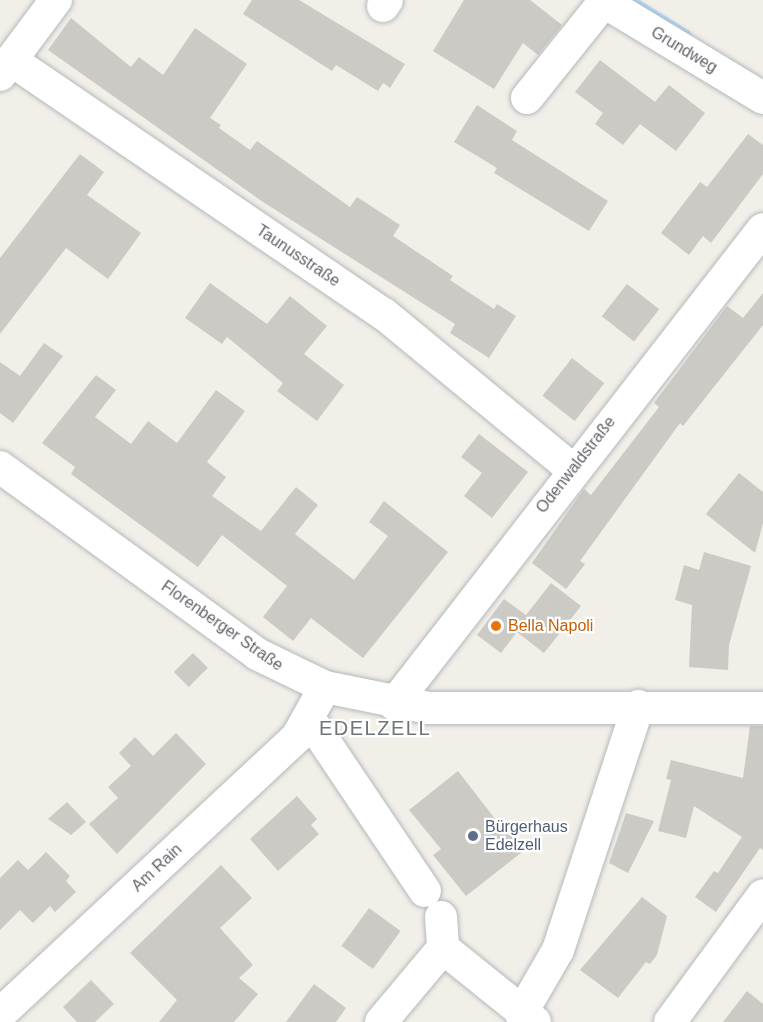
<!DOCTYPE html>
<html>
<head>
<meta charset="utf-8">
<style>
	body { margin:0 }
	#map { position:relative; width:763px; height:1022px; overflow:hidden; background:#f1efe8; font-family:Arial,sans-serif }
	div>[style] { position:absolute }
	.stream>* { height:8px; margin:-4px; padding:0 4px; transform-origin:4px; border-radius:4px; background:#aadaff }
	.building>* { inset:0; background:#cccac5; transform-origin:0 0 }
	.roads { filter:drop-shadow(0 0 2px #b5b8bc) drop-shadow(0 0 2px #b5b8bc) }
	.minor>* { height:32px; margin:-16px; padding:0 16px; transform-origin:16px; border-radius:16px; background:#fff }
	.dots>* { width:16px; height:16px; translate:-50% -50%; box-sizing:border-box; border:3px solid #fff; border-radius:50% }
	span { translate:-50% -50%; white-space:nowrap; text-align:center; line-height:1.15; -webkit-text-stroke:4.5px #fff; paint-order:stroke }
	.street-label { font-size:16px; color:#5f6368 }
	.food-label { font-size:16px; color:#c56008 }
	.left { translate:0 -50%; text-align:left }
	.service-label { font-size:16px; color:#4e5e75 }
	.quarter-label { font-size:20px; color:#70757a; letter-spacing:1.5px }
</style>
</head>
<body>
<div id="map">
	<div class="stream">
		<i style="left:632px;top:0;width:65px;rotate:31.7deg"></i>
	</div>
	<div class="building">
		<i style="clip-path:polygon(252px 0,299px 0,405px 64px,390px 88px,383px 83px,378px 91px,336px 65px,332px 71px,243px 14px)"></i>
		<i style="clip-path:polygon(464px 0,530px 0,562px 25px,538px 55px,523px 43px,494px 89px,433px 51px)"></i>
		<i style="clip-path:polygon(71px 18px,131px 67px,139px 57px,163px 75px,195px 28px,247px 64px,210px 118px,221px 125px,219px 128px,250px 150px,257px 141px,350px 207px,357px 197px,400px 225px,393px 236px,453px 276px,450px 280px,494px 309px,497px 304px,516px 316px,489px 358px,450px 333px,455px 324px,263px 202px,48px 50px)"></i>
		<i style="clip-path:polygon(600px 60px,655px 102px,669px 85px,705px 113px,676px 151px,640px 124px,623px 145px,595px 124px,603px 113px,575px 92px)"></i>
		<i style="clip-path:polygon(477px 105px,517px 131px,512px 140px,608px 201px,589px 231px,494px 173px,497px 168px,454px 142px)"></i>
		<i style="clip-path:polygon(748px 134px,763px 145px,763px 174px,711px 243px,703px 236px,689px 255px,661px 233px,700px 182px,707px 187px)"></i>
		<i style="clip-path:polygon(80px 154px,104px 172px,87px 195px,141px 233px,108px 279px,66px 248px,0 334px,0 258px)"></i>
		<i style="clip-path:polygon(210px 283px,267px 324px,290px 296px,327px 326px,304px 354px,344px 385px,317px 421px,277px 391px,283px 383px,227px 337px,222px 344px,185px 318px)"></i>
		<i style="left:627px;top:284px;width:41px;height:41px;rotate:38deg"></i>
		<i style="clip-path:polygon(763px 293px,763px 325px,683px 426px,680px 423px,580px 561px,585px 564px,566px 589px,532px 563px,584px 489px,591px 495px,659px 407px,654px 403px,727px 306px,743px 318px)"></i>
		<i style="clip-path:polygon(44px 343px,63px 356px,13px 423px,0 413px,0 362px,20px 376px)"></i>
		<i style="left:572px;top:358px;width:41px;height:48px;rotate:38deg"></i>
		<i style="clip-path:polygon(96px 375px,116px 390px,95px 417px,131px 444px,148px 421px,177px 443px,216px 390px,245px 411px,207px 462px,226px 477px,212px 496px,261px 531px,296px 487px,318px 505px,295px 534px,354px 580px,388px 536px,369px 522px,384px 501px,448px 552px,363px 658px,311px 618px,293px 641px,263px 617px,287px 586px,222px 535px,198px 567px,71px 474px,75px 467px,42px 443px)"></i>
		<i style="clip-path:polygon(479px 434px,528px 472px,492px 518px,464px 496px,482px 473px,461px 457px)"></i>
		<i style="clip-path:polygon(739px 473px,763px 492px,763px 523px,755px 553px,706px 514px)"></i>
		<i style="clip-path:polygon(704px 552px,751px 566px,729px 645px,728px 670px,689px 667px,692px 605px,675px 600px,684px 565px,699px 570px)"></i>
		<i style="clip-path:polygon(551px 583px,581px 606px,544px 653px,517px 632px,501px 653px,477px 635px,504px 599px,526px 615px)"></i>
		<i style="left:193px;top:653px;width:21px;height:27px;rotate:45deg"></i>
		<i style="clip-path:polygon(750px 726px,763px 726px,763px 850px,760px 848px,716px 912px,695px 897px,714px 871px,718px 873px,742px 837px,694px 806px,686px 838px,658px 831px,671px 780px,666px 779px,671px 760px,743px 778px)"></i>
		<i style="clip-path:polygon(176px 733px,206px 764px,117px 854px,89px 824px,118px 798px,108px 787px,131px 766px,119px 753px,135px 737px,153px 756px)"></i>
		<i style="clip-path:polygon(458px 771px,499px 824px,503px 820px,526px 849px,466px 896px,433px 855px,441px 849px,409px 810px)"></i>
		<i style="clip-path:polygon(297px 796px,317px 819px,311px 825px,319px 834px,278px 871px,250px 839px)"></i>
		<i style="clip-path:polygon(67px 802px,86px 822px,71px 835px,48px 819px)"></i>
		<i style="clip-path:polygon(626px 813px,654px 821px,628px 873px,609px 863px)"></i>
		<i style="clip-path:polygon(46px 852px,70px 876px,66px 881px,76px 892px,55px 912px,50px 906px,33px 923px,20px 910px,0 930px,0 878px,18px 860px,28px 870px)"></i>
		<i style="clip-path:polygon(221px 865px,252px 898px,220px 928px,253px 965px,239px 978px,258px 994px,234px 1022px,159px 1022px,177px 1000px,130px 953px)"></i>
		<i style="clip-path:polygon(642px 897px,667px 916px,657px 955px,650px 964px,646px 962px,618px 998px,580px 970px)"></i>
		<i style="left:369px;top:908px;width:39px;height:47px;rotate:36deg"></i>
		<i style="clip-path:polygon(91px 980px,114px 1004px,95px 1022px,77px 1022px,63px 1007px)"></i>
		<i style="clip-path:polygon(314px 984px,346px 1008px,336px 1022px,286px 1022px)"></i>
		<i style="clip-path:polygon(747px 991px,763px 1004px,763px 1022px,723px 1022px)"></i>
	</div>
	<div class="roads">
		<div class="minor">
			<i style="left:601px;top:0;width:189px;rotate:31.2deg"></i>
			<i style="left:383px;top:6px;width:7px;rotate:-56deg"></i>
			<i style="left:11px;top:60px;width:451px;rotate:34.3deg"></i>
			<i style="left:384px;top:314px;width:244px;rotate:39.5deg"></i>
			<i style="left:0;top:75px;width:94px;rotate:-53.3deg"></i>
			<i style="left:527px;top:98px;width:123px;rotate:-51.3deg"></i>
			<i style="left:0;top:467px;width:318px;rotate:36deg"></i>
			<i style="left:257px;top:654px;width:76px;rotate:25.9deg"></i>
			<i style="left:325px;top:687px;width:106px;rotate:11.4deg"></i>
			<i style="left:429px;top:708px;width:334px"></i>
			<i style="left:394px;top:704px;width:601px;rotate:-52.16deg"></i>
			<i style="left:310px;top:720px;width:206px;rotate:56.1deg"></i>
			<i style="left:441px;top:917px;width:31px;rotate:86deg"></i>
			<i style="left:0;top:1014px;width:406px;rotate:-43deg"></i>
			<i style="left:297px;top:737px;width:57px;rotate:-60.8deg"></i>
			<i style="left:521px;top:1014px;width:74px;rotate:-60deg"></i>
			<i style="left:558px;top:950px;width:257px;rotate:-71.8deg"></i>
			<i style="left:381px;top:1022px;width:97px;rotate:-50deg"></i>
			<i style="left:443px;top:948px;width:118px;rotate:38.8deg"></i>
			<i style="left:670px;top:1022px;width:157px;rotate:-53.8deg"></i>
		</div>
	</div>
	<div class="dots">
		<i style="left:496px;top:626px;background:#e8710a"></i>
		<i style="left:473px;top:836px;background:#5c6f8a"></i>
	</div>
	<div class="street-label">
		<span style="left:684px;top:50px;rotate:31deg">Grundweg</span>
		<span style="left:298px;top:256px;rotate:34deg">Taunusstraße</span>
		<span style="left:576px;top:465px;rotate:-52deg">Odenwaldstraße</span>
		<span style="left:222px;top:626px;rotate:35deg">Florenberger Straße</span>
		<span style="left:157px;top:868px;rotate:-43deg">Am Rain</span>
	</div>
	<div class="food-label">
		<span class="left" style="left:508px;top:626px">Bella Napoli</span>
	</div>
	<div class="service-label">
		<span class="left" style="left:485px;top:836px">Bürgerhaus<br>Edelzell</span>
	</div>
	<div class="quarter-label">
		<span style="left:375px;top:728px">EDELZELL</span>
	</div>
</div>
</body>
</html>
